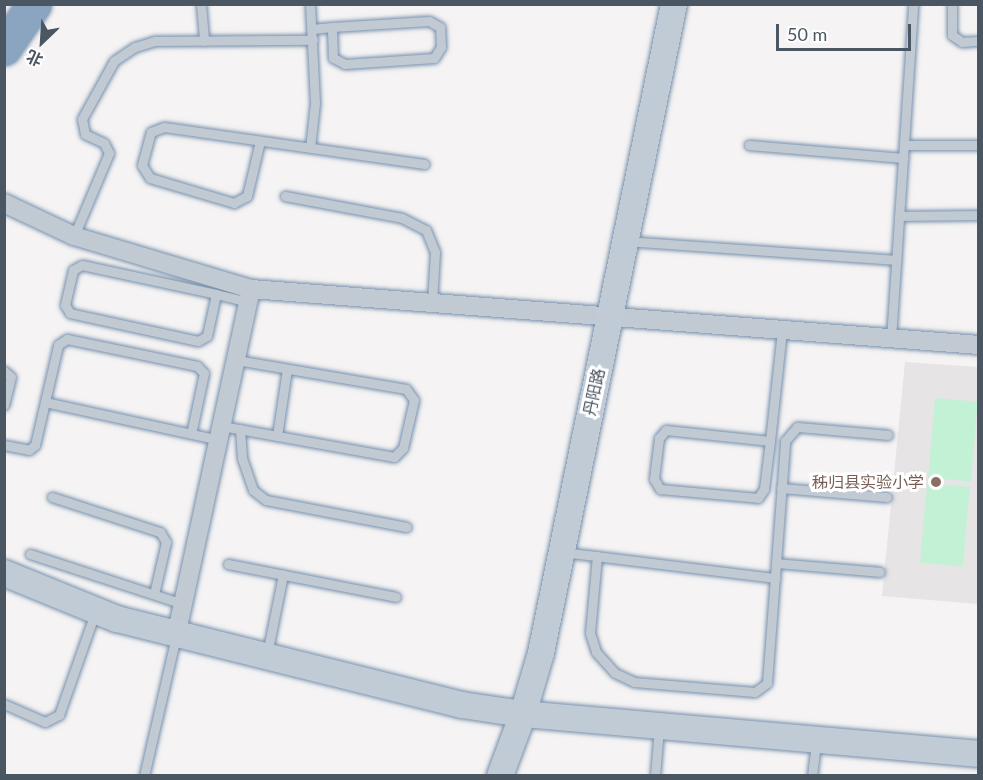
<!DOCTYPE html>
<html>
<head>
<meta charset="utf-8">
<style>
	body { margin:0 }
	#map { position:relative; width:983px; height:780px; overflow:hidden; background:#f5f3f3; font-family:Lato,"Noto Sans SC",sans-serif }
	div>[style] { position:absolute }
	.education>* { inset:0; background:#e6e4e5 }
	.green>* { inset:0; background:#c3f1d5; transform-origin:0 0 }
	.roads { filter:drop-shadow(0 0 2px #7690ad) drop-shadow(0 0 2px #7690ad) }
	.lane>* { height:9px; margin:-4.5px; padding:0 4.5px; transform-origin:4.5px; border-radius:4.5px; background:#c1cad2 }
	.street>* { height:18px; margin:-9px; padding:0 9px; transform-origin:9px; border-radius:9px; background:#c1cad2 }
	.secondary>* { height:26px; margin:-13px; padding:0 13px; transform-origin:13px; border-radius:13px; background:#c1cbd6 }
	.highway>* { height:33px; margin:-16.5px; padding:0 16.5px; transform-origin:16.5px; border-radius:16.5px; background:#8ba5c1 }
	.dots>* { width:16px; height:16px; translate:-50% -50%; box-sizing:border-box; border:3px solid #fff; border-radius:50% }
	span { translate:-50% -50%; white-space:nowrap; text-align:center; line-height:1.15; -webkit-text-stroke:6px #fff; paint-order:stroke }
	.street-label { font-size:16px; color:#4a5661 }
	.education-label { font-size:16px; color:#785e54 }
	.right { translate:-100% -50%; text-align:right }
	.frame { position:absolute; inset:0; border:6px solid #4a5661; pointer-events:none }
	.north { position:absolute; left:12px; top:12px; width:60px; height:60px; -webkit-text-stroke:4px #fff; paint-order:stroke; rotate:205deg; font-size:16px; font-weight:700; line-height:24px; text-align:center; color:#4a5661 }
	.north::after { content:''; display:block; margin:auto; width:21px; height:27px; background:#4a5661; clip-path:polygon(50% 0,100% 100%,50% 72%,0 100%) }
	.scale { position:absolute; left:776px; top:24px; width:135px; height:27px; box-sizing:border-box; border:3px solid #4a5661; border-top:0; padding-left:8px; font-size:18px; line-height:21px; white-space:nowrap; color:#4a5661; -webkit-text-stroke:4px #fff; paint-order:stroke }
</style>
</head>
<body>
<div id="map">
	<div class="education">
		<i style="clip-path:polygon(905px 362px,978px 367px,978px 604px,882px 596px)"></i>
	</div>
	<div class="green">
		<i style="left:935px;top:398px;width:43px;height:80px;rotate:5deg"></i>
		<i style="left:927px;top:483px;width:43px;height:80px;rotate:5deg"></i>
	</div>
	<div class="roads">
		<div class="lane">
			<i style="left:201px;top:4px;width:37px;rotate:85deg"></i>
			<i style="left:310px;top:4px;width:99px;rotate:87.1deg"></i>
			<i style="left:315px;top:103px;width:45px;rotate:96.3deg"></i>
			<i style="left:952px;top:4px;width:31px;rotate:90deg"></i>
			<i style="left:952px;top:35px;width:12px;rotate:35deg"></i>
			<i style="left:962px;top:42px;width:16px;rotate:-4deg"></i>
			<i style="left:312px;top:29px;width:20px;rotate:-6deg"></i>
			<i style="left:332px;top:27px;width:97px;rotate:-3.5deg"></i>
			<i style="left:429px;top:21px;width:13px;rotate:29deg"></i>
			<i style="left:440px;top:27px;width:20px;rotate:87deg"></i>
			<i style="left:441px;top:47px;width:13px;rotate:122deg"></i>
			<i style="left:434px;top:58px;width:89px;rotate:176.1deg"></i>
			<i style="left:345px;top:64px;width:13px;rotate:-153deg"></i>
			<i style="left:333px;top:58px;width:31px;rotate:-92deg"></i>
			<i style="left:260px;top:141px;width:57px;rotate:103.3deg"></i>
			<i style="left:247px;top:196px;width:15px;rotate:152deg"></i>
			<i style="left:234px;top:203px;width:88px;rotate:-163.4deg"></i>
			<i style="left:150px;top:178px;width:15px;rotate:-122deg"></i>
			<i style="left:142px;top:165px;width:34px;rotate:-75deg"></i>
			<i style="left:151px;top:132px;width:14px;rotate:-21deg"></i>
			<i style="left:164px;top:127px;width:263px;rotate:8.1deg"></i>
			<i style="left:749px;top:145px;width:155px;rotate:4.8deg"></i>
			<i style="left:904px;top:145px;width:74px"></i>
			<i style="left:285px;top:196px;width:119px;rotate:10.6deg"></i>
			<i style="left:402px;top:218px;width:27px;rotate:27deg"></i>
			<i style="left:426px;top:230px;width:24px;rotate:68deg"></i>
			<i style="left:435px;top:252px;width:51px;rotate:93.4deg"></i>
			<i style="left:899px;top:216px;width:79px;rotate:-0.7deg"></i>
			<i style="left:74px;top:236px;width:90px;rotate:-67.1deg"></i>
			<i style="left:109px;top:153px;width:11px;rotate:-117deg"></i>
			<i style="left:104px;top:143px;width:21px;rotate:-155deg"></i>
			<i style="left:85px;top:134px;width:15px;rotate:-101deg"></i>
			<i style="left:82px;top:119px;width:66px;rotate:-61.1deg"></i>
			<i style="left:114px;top:61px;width:25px;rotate:-34deg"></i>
			<i style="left:135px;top:47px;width:21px;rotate:-17deg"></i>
			<i style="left:155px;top:41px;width:158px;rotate:-0.4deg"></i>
			<i style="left:626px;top:241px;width:271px;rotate:4deg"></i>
			<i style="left:216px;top:294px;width:43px;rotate:102.1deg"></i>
			<i style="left:207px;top:336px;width:10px;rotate:151deg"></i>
			<i style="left:198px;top:341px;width:131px;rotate:-167.7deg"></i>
			<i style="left:70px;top:313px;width:9px;rotate:-122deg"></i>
			<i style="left:65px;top:305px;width:36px;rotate:-77deg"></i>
			<i style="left:73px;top:270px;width:10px;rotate:-29deg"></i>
			<i style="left:82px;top:265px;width:137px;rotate:12.2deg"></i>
			<i style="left:216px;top:294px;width:34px;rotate:14deg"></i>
			<i style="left:891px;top:339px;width:336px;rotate:-86.2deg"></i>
			<i style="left:4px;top:371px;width:9px;rotate:41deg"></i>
			<i style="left:11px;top:377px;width:29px;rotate:104deg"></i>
			<i style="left:45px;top:402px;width:178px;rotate:12.3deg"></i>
			<i style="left:222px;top:426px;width:175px;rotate:10.2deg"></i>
			<i style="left:394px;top:457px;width:13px;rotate:-45deg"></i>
			<i style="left:403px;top:448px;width:49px;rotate:-77.1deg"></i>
			<i style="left:414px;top:400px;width:14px;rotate:-126deg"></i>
			<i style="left:406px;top:389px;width:172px;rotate:-170.3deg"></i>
			<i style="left:240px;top:429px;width:29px;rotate:86deg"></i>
			<i style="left:242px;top:458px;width:34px;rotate:71deg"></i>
			<i style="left:253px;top:490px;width:16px;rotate:38deg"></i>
			<i style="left:266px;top:500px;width:143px;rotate:10.9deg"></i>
			<i style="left:277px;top:436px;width:68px;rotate:-81.5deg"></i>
			<i style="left:770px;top:441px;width:105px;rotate:-174deg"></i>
			<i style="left:666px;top:430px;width:11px;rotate:131deg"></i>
			<i style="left:659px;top:438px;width:41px;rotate:97deg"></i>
			<i style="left:654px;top:479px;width:12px;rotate:59deg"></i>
			<i style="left:660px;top:489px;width:98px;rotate:5.2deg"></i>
			<i style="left:758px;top:498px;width:11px;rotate:-56deg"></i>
			<i style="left:764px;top:489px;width:48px;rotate:-82.9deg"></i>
			<i style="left:770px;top:441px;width:112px;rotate:-83.8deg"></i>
			<i style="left:4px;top:445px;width:25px;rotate:11deg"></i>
			<i style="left:29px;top:450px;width:8px;rotate:-40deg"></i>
			<i style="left:35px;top:445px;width:103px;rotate:-77deg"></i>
			<i style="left:58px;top:345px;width:11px;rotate:-34deg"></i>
			<i style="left:67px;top:339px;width:133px;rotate:11.7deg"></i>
			<i style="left:197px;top:366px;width:10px;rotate:45deg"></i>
			<i style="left:204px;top:373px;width:62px;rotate:102deg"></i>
			<i style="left:781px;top:488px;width:106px;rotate:4.9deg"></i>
			<i style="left:52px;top:497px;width:114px;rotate:18deg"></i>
			<i style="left:160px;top:532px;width:12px;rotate:59deg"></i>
			<i style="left:166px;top:542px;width:53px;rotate:103deg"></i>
			<i style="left:563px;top:552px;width:214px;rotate:7deg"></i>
			<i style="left:30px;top:554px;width:161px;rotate:18.1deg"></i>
			<i style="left:597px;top:556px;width:77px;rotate:95.2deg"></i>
			<i style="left:590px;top:633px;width:20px;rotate:72deg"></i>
			<i style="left:596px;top:652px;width:28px;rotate:48deg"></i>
			<i style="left:615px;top:673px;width:21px;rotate:25deg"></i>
			<i style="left:634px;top:682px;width:121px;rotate:4.7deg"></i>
			<i style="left:755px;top:692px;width:15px;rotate:-37deg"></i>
			<i style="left:767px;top:683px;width:243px;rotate:-85.7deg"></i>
			<i style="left:785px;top:441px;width:18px;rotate:-49deg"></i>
			<i style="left:797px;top:427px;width:91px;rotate:5deg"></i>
			<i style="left:776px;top:563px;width:104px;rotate:4.9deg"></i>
			<i style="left:228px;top:564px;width:171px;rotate:11.1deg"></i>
			<i style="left:267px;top:654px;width:81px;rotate:-78.6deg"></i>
			<i style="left:4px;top:704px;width:45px;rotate:23.7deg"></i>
			<i style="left:45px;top:722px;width:16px;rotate:-27deg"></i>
			<i style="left:59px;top:715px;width:108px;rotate:-70.6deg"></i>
			<i style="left:144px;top:776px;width:144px;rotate:-77.1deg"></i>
			<i style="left:655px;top:776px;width:48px;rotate:-85.2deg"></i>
			<i style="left:812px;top:776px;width:34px;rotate:-83deg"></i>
		</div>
		<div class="street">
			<i style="left:4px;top:203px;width:77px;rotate:25.2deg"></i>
			<i style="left:74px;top:236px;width:185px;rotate:16.7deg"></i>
			<i style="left:251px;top:289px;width:729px;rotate:4.4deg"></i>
			<i style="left:176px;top:636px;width:355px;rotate:-77.8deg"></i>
		</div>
		<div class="secondary">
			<i style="left:4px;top:573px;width:122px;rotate:22.2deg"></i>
			<i style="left:117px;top:619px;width:356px;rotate:14deg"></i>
			<i style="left:462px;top:705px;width:62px;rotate:8.4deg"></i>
			<i style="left:523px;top:714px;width:457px;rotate:5deg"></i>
			<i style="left:500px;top:776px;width:66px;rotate:-69.6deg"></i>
			<i style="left:523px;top:714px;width:64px;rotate:-73.6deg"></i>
			<i style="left:541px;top:653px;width:662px;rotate:-78.42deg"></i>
		</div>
		<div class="highway">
			<i style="left:4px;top:48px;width:53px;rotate:-55.7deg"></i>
		</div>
	</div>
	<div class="dots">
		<i style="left:936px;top:482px;background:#8d6e63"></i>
	</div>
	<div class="street-label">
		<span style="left:594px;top:392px;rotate:-78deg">丹阳路</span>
	</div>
	<div class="education-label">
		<span class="right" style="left:924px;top:482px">秭归县实验小学</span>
	</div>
	<div class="frame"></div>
	<div class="north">北</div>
	<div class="scale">50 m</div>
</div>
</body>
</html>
